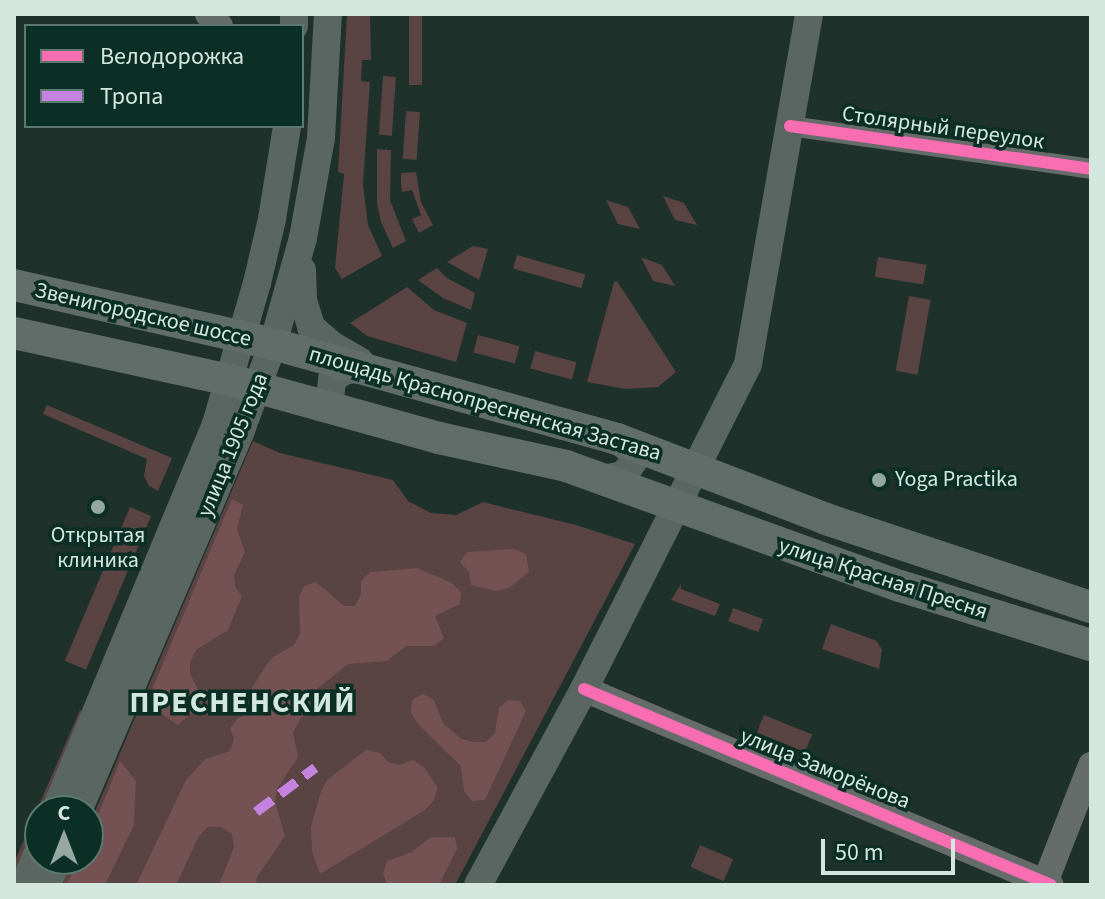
<!DOCTYPE html>
<html>
<head>
<meta charset="utf-8">
<style>
	body { margin:0 }
	#map { position:relative; width:1105px; height:899px; overflow:hidden; background:#1e312a; font-family:"Source Sans 3",sans-serif }
	div>[style] { position:absolute }
	.green>* { inset:0; background:#594343; transform-origin:0 0 }
	.forest>* { inset:0; background:#745254 }
	.minor>* { height:20px; margin:-10px; padding:0 10px; transform-origin:10px; border-radius:10px; background:#656c6a }
	.tertiary>* { height:26px; margin:-13px; padding:0 13px; transform-origin:13px; border-radius:13px; background:#656c6a }
	.secondary>* { height:28px; margin:-14px; padding:0 14px; transform-origin:14px; border-radius:14px; background:#5a6661 }
	.primary>* { height:32px; margin:-16px; padding:0 16px; transform-origin:16px; border-radius:16px; background:#616d69 }
	.quiet>* { height:10px; margin-top:-5px; transform-origin:0; background:repeating-linear-gradient(90deg,#c483df 0 20px,transparent 0 30px) }
	.cycleway>* { height:12px; margin:-6px; padding:0 6px; transform-origin:6px; border-radius:6px; background:#f96db3 }
	.dots>* { width:22px; height:22px; translate:-50% -50%; box-sizing:border-box; border:4px solid #0b2f24; border-radius:50% }
	span { translate:-50% -50%; white-space:nowrap; text-align:center; line-height:1.15; -webkit-text-stroke:7px #0b2f24; paint-order:stroke }
	.street-label { font-size:22px; color:#d4e7df }
	.poi-label { font-size:22px; color:#d4e7df }
	.left { translate:0 -50%; text-align:left }
	.district-label { font-size:30px; color:#d4e7df; font-weight:700; letter-spacing:2px }
	.frame { position:absolute; inset:0; border:16px solid #d4e7df; pointer-events:none }
	.legend { position:absolute; left:24px; top:24px; width:280px; height:104px; box-sizing:border-box; background:#0b2f24; border:2px solid #5b796f; margin:0; padding:10px 14px; list-style:none; font-size:24px; color:#d4e7df }
	.legend li { display:flex; align-items:center; gap:16px; height:40px }
	.legend b { width:40px; border:2px solid #5b796f }
	.north { position:absolute; left:24px; top:795px; width:80px; height:80px; box-sizing:border-box; background:#0b2f24; border:2px solid #5b796f; border-radius:50%; rotate:0deg; font-size:22px; font-weight:700; line-height:32px; text-align:center; color:#d4e7df }
	.north::after { content:''; display:block; margin:auto; width:28px; height:36px; background:#94a7a0; clip-path:polygon(50% 0,100% 100%,50% 72%,0 100%) }
	.scale { position:absolute; left:821px; top:839px; width:134px; height:36px; box-sizing:border-box; border:4px solid #d4e7df; border-top:0; padding-left:10px; font-size:24px; line-height:28px; white-space:nowrap; color:#d4e7df; -webkit-text-stroke:6px #0b2f24; paint-order:stroke }
</style>
</head>
<body>
<div id="map">
	<div class="green">
		<i style="clip-path:polygon(347px 14px,370px 14px,371px 60px,362px 60px,361px 81px,370px 82px,363px 184px,368px 225px,382px 256px,342px 279px,335px 268px,344px 174px,338px 172px)"></i>
		<i style="left:409px;top:14px;width:13px;height:71px"></i>
		<i style="left:383px;top:76px;width:13px;height:59px;rotate:4deg"></i>
		<i style="left:406px;top:111px;width:14px;height:48px;rotate:4deg"></i>
		<i style="clip-path:polygon(377px 149px,391px 150px,390px 200px,406px 241px,393px 248px,381px 222px,377px 204px)"></i>
		<i style="clip-path:polygon(416px 172px,421px 202px,433px 225px,419px 233px,412px 219px,421px 215px,412px 190px,402px 192px,401px 183px,401px 173px)"></i>
		<i style="clip-path:polygon(663px 196px,684px 203px,697px 225px,675px 220px)"></i>
		<i style="clip-path:polygon(606px 200px,628px 207px,640px 229px,618px 224px)"></i>
		<i style="clip-path:polygon(473px 246px,488px 249px,479px 280px,447px 262px)"></i>
		<i style="left:517px;top:255px;width:71px;height:14px;rotate:16deg"></i>
		<i style="clip-path:polygon(641px 257px,662px 265px,675px 286px,653px 281px)"></i>
		<i style="left:878px;top:257px;width:49px;height:20px;rotate:9deg"></i>
		<i style="clip-path:polygon(437px 268px,447px 278px,475px 293px,471px 310px,443px 298px,418px 280px)"></i>
		<i style="clip-path:polygon(617px 281px,676px 372px,658px 387px,626px 389px,587px 382px,614px 282px)"></i>
		<i style="clip-path:polygon(407px 287px,434px 310px,467px 323px,456px 362px,367px 336px,350px 323px)"></i>
		<i style="left:909px;top:296px;width:22px;height:76px;rotate:10deg"></i>
		<i style="left:478px;top:335px;width:43px;height:18px;rotate:15deg"></i>
		<i style="left:535px;top:351px;width:43px;height:18px;rotate:15deg"></i>
		<i style="clip-path:polygon(47px 405px,172px 458px,158px 491px,149px 486px,144px 476px,147px 459px,43px 414px)"></i>
		<i style="clip-path:polygon(253px 441px,280px 453px,393px 480px,408px 501px,431px 513px,456px 515px,483px 502px,576px 525px,635px 544px,455px 885px,60px 885px,73px 859px,88px 859px,88px 828px)"></i>
		<i style="left:130px;top:507px;width:23px;height:167px;rotate:23deg"></i>
		<i style="clip-path:polygon(681px 584px,681px 589px,720px 604px,715px 616px,671px 600px)"></i>
		<i style="left:733px;top:608px;width:32px;height:14px;rotate:20deg"></i>
		<i style="clip-path:polygon(831px 624px,877px 641px,882px 650px,879px 669px,822px 649px)"></i>
		<i style="clip-path:polygon(80px 710px,86px 713px,43px 811px,40px 811px,14px 878px,14px 863px)"></i>
		<i style="left:764px;top:715px;width:52px;height:19px;rotate:22deg"></i>
		<i style="left:700px;top:845px;width:36px;height:24px;rotate:23deg"></i>
	</div>
	<div class="forest">
		<i style="clip-path:polygon(232px 499px,243px 505px,237px 529px,245px 552px,234px 575px,235px 587px,242px 596px,228px 630px,196px 650px,190px 662px,190px 674px,201px 695px,197px 708px,178px 725px,160px 713px,151px 715px,143px 711px)"></i>
		<i style="clip-path:polygon(514px 549px,526px 554px,529px 572px,509px 588px,496px 591px,471px 585px,469px 572px,460px 562px,467px 552px)"></i>
		<i style="clip-path:polygon(417px 568px,452px 583px,461px 592px,460px 604px,435px 616px,444px 638px,434px 646px,406px 646px,387px 661px,348px 664px,318px 688px,293px 732px,298px 757px,277px 789px,275px 801px,285px 836px,257px 877px,256px 885px,219px 885px,234px 847px,232px 834px,221px 827px,208px 827px,199px 836px,176px 885px,136px 885px,186px 780px,205px 759px,230px 751px,234px 739px,230px 728px,238px 718px,250px 713px,252px 688px,265px 667px,273px 657px,294px 645px,300px 634px,299px 597px,304px 586px,316px 582px,344px 606px,355px 606px,361px 594px,361px 581px,370px 572px)"></i>
		<i style="clip-path:polygon(423px 694px,434px 700px,443px 723px,461px 739px,474px 742px,486px 742px,495px 733px,499px 708px,508px 700px,520px 701px,526px 711px,485px 800px,472px 801px,464px 791px,461px 766px,419px 725px,411px 713px,412px 700px)"></i>
		<i style="clip-path:polygon(366px 750px,380px 753px,388px 762px,400px 765px,413px 760px,424px 767px,438px 788px,434px 800px,425px 810px,320px 874px,312px 851px,311px 827px,321px 791px,327px 780px)"></i>
		<i style="clip-path:polygon(120px 761px,136px 781px,134px 825px,105px 885px,66px 885px,79px 859px,88px 859px,88px 840px)"></i>
		<i style="clip-path:polygon(431px 837px,455px 837px,457px 849px,439px 885px,387px 885px,383px 873px,387px 861px,412px 852px)"></i>
	</div>
	<div class="minor">
		<i style="left:790px;top:126px;width:304px;rotate:8.1deg"></i>
	</div>
	<div class="tertiary">
		<i style="left:208px;top:14px;width:17px;rotate:45deg"></i>
		<i style="left:584px;top:689px;width:506px;rotate:22.77deg"></i>
		<i style="left:1044px;top:885px;width:129px;rotate:-68.6deg"></i>
	</div>
	<div class="secondary">
		<i style="left:294px;top:14px;width:12px;rotate:90deg"></i>
		<i style="left:302px;top:270px;width:30px;rotate:88deg"></i>
		<i style="left:303px;top:300px;width:28px;rotate:73deg"></i>
		<i style="left:311px;top:327px;width:28px;rotate:41deg"></i>
		<i style="left:332px;top:345px;width:32px;rotate:30deg"></i>
		<i style="left:342px;top:413px;width:18px;rotate:-131deg"></i>
		<i style="left:330px;top:399px;width:20px;rotate:-84deg"></i>
		<i style="left:332px;top:379px;width:17px;rotate:-33deg"></i>
		<i style="left:346px;top:370px;width:22px;rotate:-3deg"></i>
		<i style="left:607px;top:478px;width:17px;rotate:-10deg"></i>
		<i style="left:624px;top:475px;width:18px;rotate:-56deg"></i>
		<i style="left:634px;top:460px;width:9px;rotate:-108deg"></i>
		<i style="left:631px;top:451px;width:18px;rotate:-139deg"></i>
		<i style="left:55px;top:811px;width:419px;rotate:-67.4deg"></i>
		<i style="left:216px;top:424px;width:147px;rotate:-73.8deg"></i>
		<i style="left:257px;top:283px;width:66px;rotate:-76.8deg"></i>
		<i style="left:272px;top:219px;width:94px;rotate:-80.8deg"></i>
		<i style="left:78px;top:811px;width:414px;rotate:-66.8deg"></i>
		<i style="left:241px;top:430px;width:92px;rotate:-69.6deg"></i>
		<i style="left:273px;top:344px;width:110px;rotate:-74.2deg"></i>
		<i style="left:303px;top:238px;width:102px;rotate:-79.8deg"></i>
		<i style="left:321px;top:138px;width:124px;rotate:-86.8deg"></i>
		<i style="left:24px;top:885px;width:40px;rotate:-66.6deg"></i>
		<i style="left:46px;top:885px;width:29px;rotate:-65deg"></i>
		<i style="left:478px;top:885px;width:223px;rotate:-61.6deg"></i>
		<i style="left:584px;top:689px;width:364px;rotate:-63.2deg"></i>
		<i style="left:748px;top:364px;width:355px;rotate:-80.1deg"></i>
	</div>
	<div class="primary">
		<i style="left:14px;top:285px;width:266px;rotate:12.8deg"></i>
		<i style="left:273px;top:344px;width:357px;rotate:15.4deg"></i>
		<i style="left:617px;top:439px;width:224px;rotate:20.9deg"></i>
		<i style="left:826px;top:519px;width:279px;rotate:18.4deg"></i>
		<i style="left:14px;top:333px;width:221px;rotate:12.3deg"></i>
		<i style="left:230px;top:380px;width:217px;rotate:15.5deg"></i>
		<i style="left:439px;top:438px;width:130px;rotate:12.4deg"></i>
		<i style="left:566px;top:466px;width:355px;rotate:19.8deg"></i>
		<i style="left:900px;top:586px;width:200px;rotate:17.2deg"></i>
	</div>
	<div class="quiet">
		<i style="left:256px;top:812px;width:74px;rotate:-36.7deg"></i>
	</div>
	<div class="cycleway">
		<i style="left:790px;top:126px;width:304px;rotate:8.1deg"></i>
		<i style="left:584px;top:689px;width:506px;rotate:22.77deg"></i>
	</div>
	<div class="dots">
		<i style="left:879px;top:480px;background:#94a7a0"></i>
		<i style="left:98px;top:507px;background:#94a7a0"></i>
	</div>
	<div class="street-label">
		<span style="left:943px;top:128px;rotate:8deg">Столярный переулок</span>
		<span style="left:143px;top:315px;rotate:13deg">Звенигородское шоссе</span>
		<span style="left:485px;top:404px;rotate:16deg">площадь Краснопресненская Застава</span>
		<span style="left:233px;top:445px;rotate:-68deg">улица 1905 года</span>
		<span style="left:883px;top:579px;rotate:18deg">улица Красная Пресня</span>
		<span style="left:825px;top:769px;rotate:22deg">улица Заморёнова</span>
	</div>
	<div class="poi-label">
		<span class="left" style="left:895px;top:480px">Yoga Practika</span>
		<span style="left:98px;top:548px">Открытая<br>клиника</span>
	</div>
	<div class="district-label">
		<span style="left:243px;top:703px">ПРЕСНЕНСКИЙ</span>
	</div>
	<div class="frame"></div>
	<ul class="legend">
	<li><b style="height:10px;background:#f96db3"></b>Велодорожка</li>
	<li><b style="height:10px;background:#c483df"></b>Тропа</li>
	</ul>
	<div class="north">С</div>
	<div class="scale">50 m</div>
</div>
</body>
</html>
